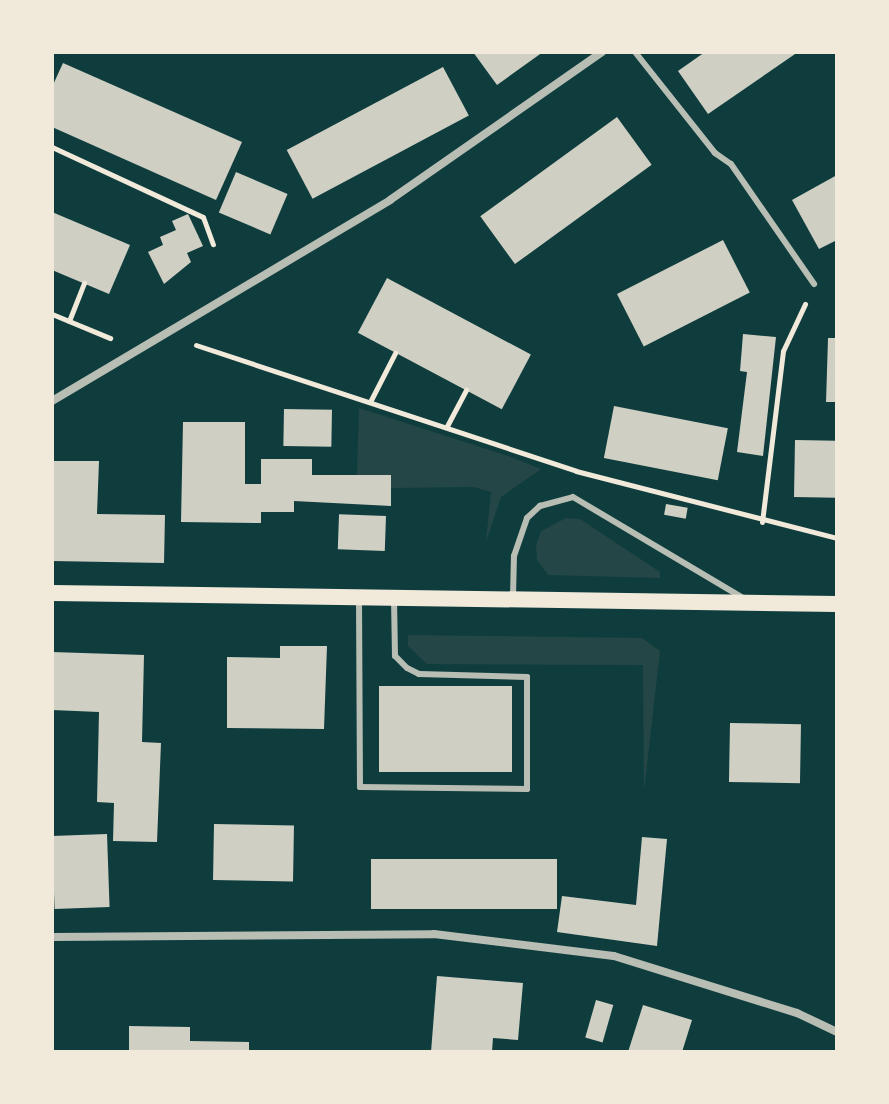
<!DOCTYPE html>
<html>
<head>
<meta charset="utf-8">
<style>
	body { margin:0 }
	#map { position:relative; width:889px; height:1104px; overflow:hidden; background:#0f3d3e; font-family:Jost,sans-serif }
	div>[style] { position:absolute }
	.green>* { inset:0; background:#244646 }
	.building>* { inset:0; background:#cfcfc3; transform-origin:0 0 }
	.path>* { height:5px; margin:-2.5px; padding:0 2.5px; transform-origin:2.5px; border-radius:2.5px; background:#f1e9da }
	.service>* { height:6px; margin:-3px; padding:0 3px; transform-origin:3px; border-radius:3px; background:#b8beb3 }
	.minor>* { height:8px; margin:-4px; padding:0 4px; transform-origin:4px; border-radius:4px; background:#b8beb3 }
	.secondary>* { height:16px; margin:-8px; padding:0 8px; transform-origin:8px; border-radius:8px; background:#f1e9da }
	span { translate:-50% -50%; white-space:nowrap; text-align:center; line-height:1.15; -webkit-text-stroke:6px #f1e9da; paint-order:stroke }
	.frame { position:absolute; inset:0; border:54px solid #f1e9da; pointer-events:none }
</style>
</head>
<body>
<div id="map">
	<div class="green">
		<i style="clip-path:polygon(359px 408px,508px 456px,541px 469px,501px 497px,486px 542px,491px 492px,474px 487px,391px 488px,391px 475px,357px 475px)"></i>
		<i style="clip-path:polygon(566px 518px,580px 519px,660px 572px,660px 578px,548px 575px,537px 560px,536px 545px,541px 531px)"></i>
		<i style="clip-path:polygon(408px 635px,642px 638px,660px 651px,644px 791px,643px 665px,427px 664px,408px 646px)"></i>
	</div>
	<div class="building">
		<i style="clip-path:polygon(473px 52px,543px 52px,497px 85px)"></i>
		<i style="clip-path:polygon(705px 52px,798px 52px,708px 114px,678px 71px)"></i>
		<i style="clip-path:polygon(63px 63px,242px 142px,216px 200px,52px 127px,52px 87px)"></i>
		<i style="left:443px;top:67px;width:55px;height:177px;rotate:62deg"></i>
		<i style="left:617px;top:117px;width:59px;height:169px;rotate:54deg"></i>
		<i style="left:236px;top:172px;width:56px;height:44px;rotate:23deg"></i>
		<i style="clip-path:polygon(837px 175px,837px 240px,819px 249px,792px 200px)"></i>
		<i style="clip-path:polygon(52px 212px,130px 245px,109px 294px,52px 270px)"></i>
		<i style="clip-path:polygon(188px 214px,203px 246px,187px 253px,191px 262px,164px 284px,148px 252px,163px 245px,160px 237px,176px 230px,172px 221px)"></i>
		<i style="left:723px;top:240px;width:59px;height:119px;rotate:63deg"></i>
		<i style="left:387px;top:278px;width:163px;height:62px;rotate:28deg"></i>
		<i style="clip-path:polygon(743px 334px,776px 337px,763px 456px,737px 452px,747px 372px,740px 371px)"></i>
		<i style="clip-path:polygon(828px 338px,837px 338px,837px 402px,826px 402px)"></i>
		<i style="left:614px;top:406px;width:116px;height:53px;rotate:11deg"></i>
		<i style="left:284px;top:409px;width:48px;height:37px;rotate:1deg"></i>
		<i style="clip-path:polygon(183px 422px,245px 422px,245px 484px,261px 484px,261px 459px,312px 459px,312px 475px,391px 475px,391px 506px,294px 501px,294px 512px,261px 512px,261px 523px,181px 522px)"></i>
		<i style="left:795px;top:440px;width:42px;height:57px;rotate:1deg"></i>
		<i style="clip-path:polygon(52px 461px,99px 461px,97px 514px,165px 515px,164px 563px,52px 561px)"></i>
		<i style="left:666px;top:504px;width:22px;height:11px;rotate:10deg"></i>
		<i style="left:386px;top:516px;width:35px;height:47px;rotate:92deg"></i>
		<i style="clip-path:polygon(280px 646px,327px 646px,324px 729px,227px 728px,227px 657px,280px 658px)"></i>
		<i style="clip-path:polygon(52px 652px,144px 655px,142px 742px,161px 743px,157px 842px,113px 841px,114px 803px,97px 802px,99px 712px,52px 710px)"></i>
		<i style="left:379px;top:686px;width:133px;height:86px"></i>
		<i style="left:730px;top:723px;width:71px;height:59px;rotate:1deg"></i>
		<i style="left:214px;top:824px;width:80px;height:56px;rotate:1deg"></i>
		<i style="left:107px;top:834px;width:73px;height:55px;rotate:88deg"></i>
		<i style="clip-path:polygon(642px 837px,667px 839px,657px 946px,557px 932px,562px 896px,636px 905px)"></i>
		<i style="left:557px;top:859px;width:50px;height:186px;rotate:90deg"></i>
		<i style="clip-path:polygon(437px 976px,523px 983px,518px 1040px,493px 1038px,492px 1052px,431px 1052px)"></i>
		<i style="left:596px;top:1000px;width:18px;height:39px;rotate:16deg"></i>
		<i style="clip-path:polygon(643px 1005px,692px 1020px,682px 1052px,628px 1052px)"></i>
		<i style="clip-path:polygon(129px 1026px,190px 1027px,190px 1041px,249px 1042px,249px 1052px,129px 1052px)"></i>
	</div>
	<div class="path">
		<i style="left:52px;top:147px;width:166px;rotate:24.9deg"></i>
		<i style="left:203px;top:217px;width:29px;rotate:70deg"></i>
		<i style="left:52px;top:314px;width:63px;rotate:22.5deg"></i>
		<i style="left:69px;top:321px;width:41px;rotate:-68.5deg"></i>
		<i style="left:196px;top:345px;width:400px;rotate:18.3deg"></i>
		<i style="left:576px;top:471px;width:269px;rotate:14.4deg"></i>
		<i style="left:371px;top:400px;width:53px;rotate:-62.9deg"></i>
		<i style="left:447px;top:426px;width:41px;rotate:-62.2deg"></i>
		<i style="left:762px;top:522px;width:172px;rotate:-83deg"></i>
		<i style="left:783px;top:351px;width:52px;rotate:-64.9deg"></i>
	</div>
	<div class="service">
		<i style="left:635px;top:52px;width:129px;rotate:51.6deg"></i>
		<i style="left:715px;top:153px;width:19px;rotate:35deg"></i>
		<i style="left:731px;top:164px;width:146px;rotate:55.3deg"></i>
		<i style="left:513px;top:596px;width:40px;rotate:-88.6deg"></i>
		<i style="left:514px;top:556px;width:40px;rotate:-71.1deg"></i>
		<i style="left:527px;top:518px;width:18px;rotate:-43deg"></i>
		<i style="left:540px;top:506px;width:34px;rotate:-15deg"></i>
		<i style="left:573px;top:497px;width:200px;rotate:30.7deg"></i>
		<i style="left:359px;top:598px;width:189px;rotate:89.7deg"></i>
		<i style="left:360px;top:787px;width:167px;rotate:0.7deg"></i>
		<i style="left:527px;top:789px;width:112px;rotate:-90deg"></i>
		<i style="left:527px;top:677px;width:108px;rotate:-178.4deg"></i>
		<i style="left:419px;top:674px;width:13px;rotate:-153deg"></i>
		<i style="left:407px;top:668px;width:17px;rotate:-135deg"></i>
		<i style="left:395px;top:656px;width:57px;rotate:-91deg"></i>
	</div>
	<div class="minor">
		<i style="left:52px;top:401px;width:393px;rotate:-30.7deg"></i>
		<i style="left:390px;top:200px;width:259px;rotate:-34.9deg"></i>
		<i style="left:52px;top:937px;width:382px;rotate:-0.4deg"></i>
		<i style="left:434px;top:934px;width:181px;rotate:7deg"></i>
		<i style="left:614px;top:956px;width:192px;rotate:17.3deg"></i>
		<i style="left:797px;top:1013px;width:44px;rotate:25.4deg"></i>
	</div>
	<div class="secondary">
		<i style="left:52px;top:593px;width:785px;rotate:0.8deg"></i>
	</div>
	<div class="frame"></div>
</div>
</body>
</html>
